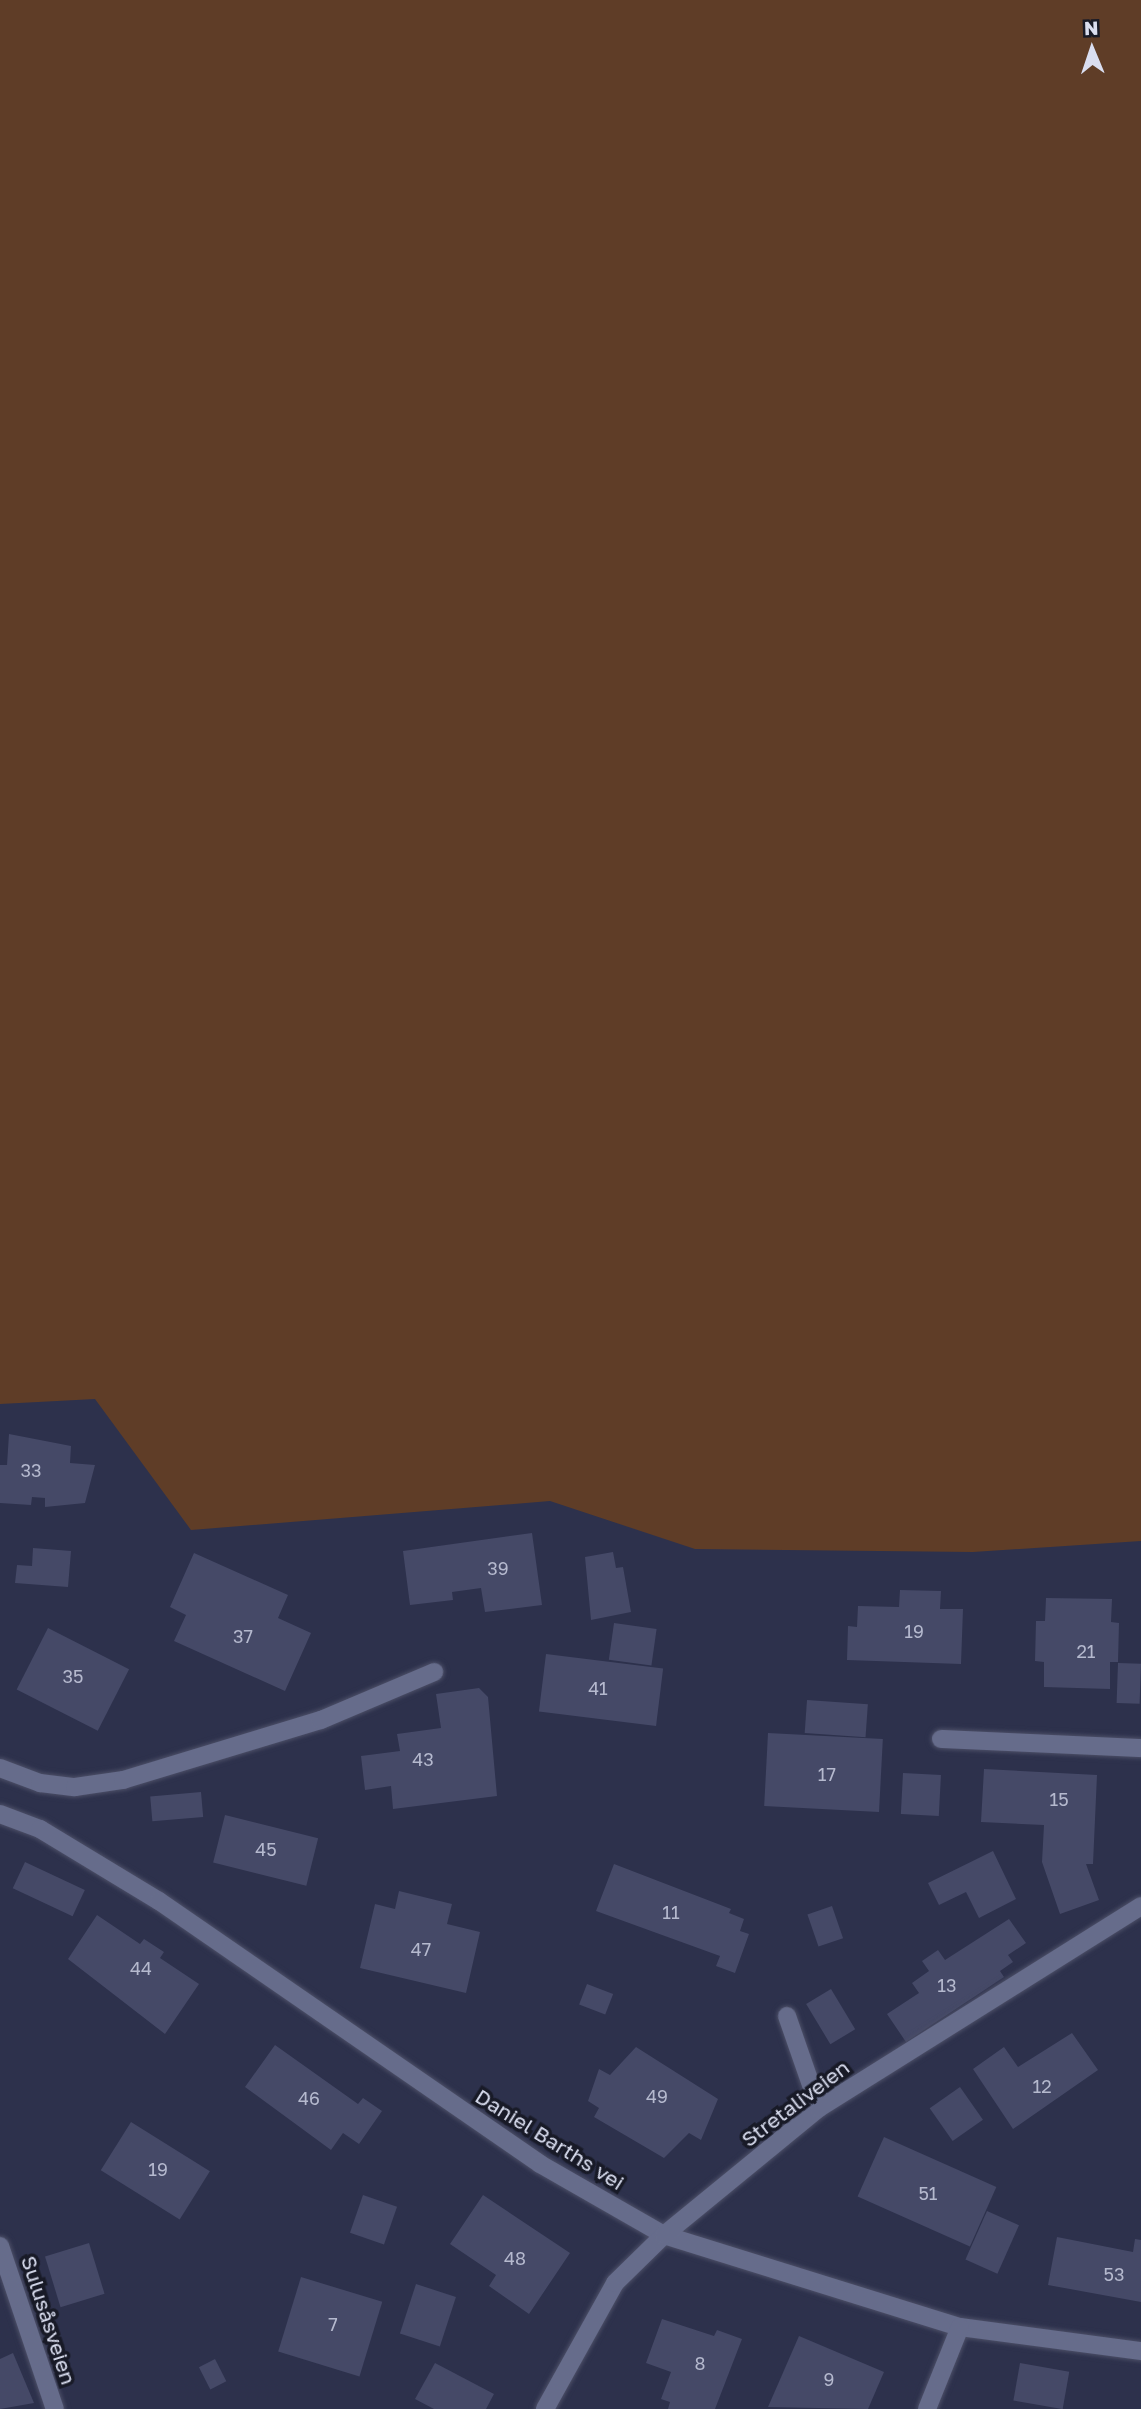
<!DOCTYPE html>
<html>
<head>
<meta charset="utf-8">
<style>
	body { margin:0 }
	#map { position:relative; width:1141px; height:2409px; overflow:hidden; background:#2d314c; font-family:"Golos Text",sans-serif }
	div>[style] { position:absolute }
	.green>* { inset:0; background:#5f3d27 }
	.building>* { inset:0; background:#454967; transform-origin:0 0 }
	.roads { filter:drop-shadow(0 0 2px #4c4f67) drop-shadow(0 0 2px #4c4f67) }
	.lane>* { height:18px; margin:-9px; padding:0 9px; transform-origin:9px; border-radius:9px; background:#666c8b }
	.street>* { height:18px; margin:-9px; padding:0 9px; transform-origin:9px; border-radius:9px; background:#666c8b }
	span { translate:-50% -50%; white-space:nowrap; text-align:center; line-height:1.15; -webkit-text-stroke:7px #181a27; paint-order:stroke }
	.number-label { font-size:18px; color:#b5b9ce }
	.number-label span { -webkit-text-stroke-width:0 }
	.street-label { font-size:21px; color:#dadef0 }
	.north { position:absolute; left:1057px; top:14px; width:70px; height:70px; -webkit-text-stroke:5px #181a27; paint-order:stroke; rotate:358deg; font-size:19px; font-weight:700; line-height:28px; text-align:center; color:#dadef0 }
	.north::after { content:''; display:block; margin:auto; width:24px; height:32px; background:#dadef0; clip-path:polygon(50% 0,100% 100%,50% 72%,0 100%) }
</style>
</head>
<body>
<div id="map">
	<div class="green">
		<i style="clip-path:polygon(0 0,1141px 0,1141px 1541px,973px 1552px,695px 1549px,550px 1501px,191px 1530px,95px 1399px,0 1404px)"></i>
	</div>
	<div class="building">
		<i style="clip-path:polygon(9px 1434px,71px 1446px,70px 1463px,95px 1465px,85px 1503px,45px 1507px,45px 1498px,32px 1497px,31px 1505px,0 1503px,0 1465px,7px 1465px)"></i>
		<i style="clip-path:polygon(532px 1533px,542px 1605px,485px 1612px,481px 1588px,452px 1592px,453px 1600px,410px 1605px,403px 1551px)"></i>
		<i style="clip-path:polygon(33px 1548px,71px 1551px,68px 1587px,15px 1583px,17px 1565px,32px 1566px)"></i>
		<i style="clip-path:polygon(613px 1552px,616px 1568px,623px 1567px,631px 1612px,591px 1620px,585px 1557px)"></i>
		<i style="clip-path:polygon(194px 1553px,288px 1595px,278px 1618px,311px 1633px,285px 1691px,174px 1641px,186px 1615px,170px 1607px)"></i>
		<i style="clip-path:polygon(900px 1590px,941px 1591px,940px 1609px,963px 1609px,961px 1664px,847px 1660px,848px 1626px,857px 1627px,858px 1606px,899px 1607px)"></i>
		<i style="clip-path:polygon(1046px 1598px,1112px 1599px,1111px 1622px,1119px 1623px,1118px 1662px,1110px 1662px,1110px 1689px,1044px 1687px,1044px 1662px,1035px 1661px,1036px 1621px,1045px 1621px)"></i>
		<i style="left:614px;top:1623px;width:43px;height:37px;rotate:8deg"></i>
		<i style="left:48px;top:1628px;width:91px;height:69px;rotate:27deg"></i>
		<i style="left:546px;top:1654px;width:118px;height:58px;rotate:7deg"></i>
		<i style="left:1118px;top:1663px;width:23px;height:40px;rotate:2deg"></i>
		<i style="clip-path:polygon(479px 1688px,488px 1697px,497px 1796px,393px 1809px,391px 1786px,365px 1790px,361px 1756px,400px 1751px,397px 1734px,441px 1728px,436px 1694px)"></i>
		<i style="left:807px;top:1700px;width:61px;height:33px;rotate:4deg"></i>
		<i style="left:768px;top:1733px;width:115px;height:73px;rotate:3deg"></i>
		<i style="clip-path:polygon(984px 1769px,1097px 1775px,1093px 1864px,1086px 1864px,1099px 1900px,1060px 1914px,1042px 1862px,1044px 1825px,981px 1822px)"></i>
		<i style="left:903px;top:1773px;width:38px;height:41px;rotate:3deg"></i>
		<i style="left:201px;top:1792px;width:25px;height:51px;rotate:85deg"></i>
		<i style="left:225px;top:1815px;width:96px;height:49px;rotate:14deg"></i>
		<i style="clip-path:polygon(993px 1851px,1016px 1899px,979px 1918px,966px 1892px,939px 1905px,928px 1883px)"></i>
		<i style="left:25px;top:1862px;width:66px;height:29px;rotate:25deg"></i>
		<i style="clip-path:polygon(614px 1864px,731px 1909px,729px 1913px,744px 1919px,740px 1931px,749px 1934px,735px 1973px,716px 1966px,720px 1956px,596px 1911px)"></i>
		<i style="clip-path:polygon(399px 1891px,452px 1904px,447px 1924px,480px 1932px,466px 1993px,360px 1968px,375px 1904px,395px 1909px)"></i>
		<i style="left:832px;top:1906px;width:34px;height:26px;rotate:71deg"></i>
		<i style="clip-path:polygon(97px 1915px,140px 1944px,144px 1939px,164px 1952px,160px 1958px,199px 1984px,165px 2034px,68px 1959px)"></i>
		<i style="clip-path:polygon(1009px 1919px,1026px 1943px,1008px 1955px,1013px 1962px,1000px 1971px,1004px 1977px,906px 2042px,887px 2014px,919px 1993px,912px 1983px,929px 1971px,922px 1961px,938px 1950px,945px 1960px)"></i>
		<i style="left:587px;top:1984px;width:28px;height:22px;rotate:21deg"></i>
		<i style="left:831px;top:1989px;width:47px;height:29px;rotate:59deg"></i>
		<i style="clip-path:polygon(1072px 2033px,1098px 2070px,1013px 2129px,973px 2069px,1004px 2047px,1018px 2067px)"></i>
		<i style="clip-path:polygon(275px 2045px,358px 2104px,363px 2098px,382px 2111px,359px 2144px,343px 2133px,331px 2150px,245px 2087px)"></i>
		<i style="clip-path:polygon(636px 2047px,718px 2099px,701px 2140px,689px 2133px,664px 2158px,594px 2117px,599px 2108px,588px 2101px,599px 2069px,610px 2075px)"></i>
		<i style="left:960px;top:2087px;width:40px;height:37px;rotate:55deg"></i>
		<i style="left:131px;top:2122px;width:93px;height:57px;rotate:32deg"></i>
		<i style="left:884px;top:2137px;width:123px;height:65px;rotate:24deg"></i>
		<i style="left:363px;top:2195px;width:36px;height:40px;rotate:19deg"></i>
		<i style="clip-path:polygon(483px 2195px,570px 2253px,529px 2314px,489px 2286px,496px 2275px,450px 2244px)"></i>
		<i style="left:987px;top:2211px;width:35px;height:53px;rotate:24deg"></i>
		<i style="clip-path:polygon(1057px 2237px,1133px 2252px,1135px 2239px,1141px 2240px,1141px 2302px,1048px 2285px)"></i>
		<i style="left:89px;top:2243px;width:53px;height:46px;rotate:73deg"></i>
		<i style="left:301px;top:2277px;width:85px;height:78px;rotate:17deg"></i>
		<i style="left:416px;top:2284px;width:42px;height:52px;rotate:18deg"></i>
		<i style="clip-path:polygon(662px 2319px,714px 2336px,717px 2330px,742px 2339px,715px 2409px,668px 2409px,670px 2402px,661px 2399px,671px 2372px,646px 2363px)"></i>
		<i style="clip-path:polygon(799px 2336px,884px 2372px,868px 2409px,768px 2407px)"></i>
		<i style="clip-path:polygon(13px 2353px,34px 2403px,0 2409px,0 2359px)"></i>
		<i style="left:215px;top:2359px;width:25px;height:18px;rotate:63deg"></i>
		<i style="clip-path:polygon(435px 2363px,494px 2394px,486px 2409px,434px 2409px,415px 2399px)"></i>
		<i style="left:1020px;top:2363px;width:50px;height:38px;rotate:10deg"></i>
	</div>
	<div class="roads">
		<div class="lane">
			<i style="left:0;top:1768px;width:43px;rotate:20.6deg"></i>
			<i style="left:40px;top:1783px;width:35px;rotate:7deg"></i>
			<i style="left:75px;top:1787px;width:49px;rotate:-8.3deg"></i>
			<i style="left:123px;top:1780px;width:207px;rotate:-16.9deg"></i>
			<i style="left:321px;top:1720px;width:123px;rotate:-23deg"></i>
		</div>
		<div class="street">
			<i style="left:941px;top:1739px;width:200px;rotate:2.6deg"></i>
			<i style="left:0;top:1814px;width:43px;rotate:20.6deg"></i>
			<i style="left:40px;top:1829px;width:139px;rotate:31.2deg"></i>
			<i style="left:159px;top:1901px;width:463px;rotate:34.6deg"></i>
			<i style="left:540px;top:2164px;width:143px;rotate:29.8deg"></i>
			<i style="left:664px;top:2235px;width:310px;rotate:17.3deg"></i>
			<i style="left:960px;top:2327px;width:183px;rotate:7.6deg"></i>
			<i style="left:787px;top:2016px;width:97px;rotate:70.8deg"></i>
			<i style="left:0;top:2246px;width:172px;rotate:71.4deg"></i>
			<i style="left:545px;top:2409px;width:144px;rotate:-60.9deg"></i>
			<i style="left:615px;top:2283px;width:69px;rotate:-44.4deg"></i>
			<i style="left:664px;top:2235px;width:200px;rotate:-39.3deg"></i>
			<i style="left:819px;top:2108px;width:380px;rotate:-32.1deg"></i>
			<i style="left:927px;top:2409px;width:88px;rotate:-68.1deg"></i>
		</div>
	</div>
	<div class="number-label">
		<span style="left:31px;top:1470px">33</span>
		<span style="left:498px;top:1568px">39</span>
		<span style="left:914px;top:1631px">19</span>
		<span style="left:243px;top:1636px">37</span>
		<span style="left:1086px;top:1651px">21</span>
		<span style="left:73px;top:1676px">35</span>
		<span style="left:598px;top:1688px">41</span>
		<span style="left:423px;top:1759px">43</span>
		<span style="left:827px;top:1774px">17</span>
		<span style="left:1059px;top:1799px">15</span>
		<span style="left:266px;top:1849px">45</span>
		<span style="left:671px;top:1912px">11</span>
		<span style="left:421px;top:1949px">47</span>
		<span style="left:141px;top:1968px">44</span>
		<span style="left:947px;top:1985px">13</span>
		<span style="left:1042px;top:2086px">12</span>
		<span style="left:657px;top:2096px">49</span>
		<span style="left:309px;top:2098px">46</span>
		<span style="left:158px;top:2169px">19</span>
		<span style="left:928px;top:2193px">51</span>
		<span style="left:515px;top:2258px">48</span>
		<span style="left:1114px;top:2274px">53</span>
		<span style="left:333px;top:2324px">7</span>
		<span style="left:700px;top:2363px">8</span>
		<span style="left:829px;top:2379px">9</span>
	</div>
	<div class="street-label">
		<span style="left:795px;top:2103px;rotate:-37deg">Stretaliveien</span>
		<span style="left:550px;top:2139px;rotate:32deg">Daniel Barths vei</span>
		<span style="left:49px;top:2320px;rotate:72deg">Sulusåsveien</span>
	</div>
	<div class="north">N</div>
</div>
</body>
</html>
